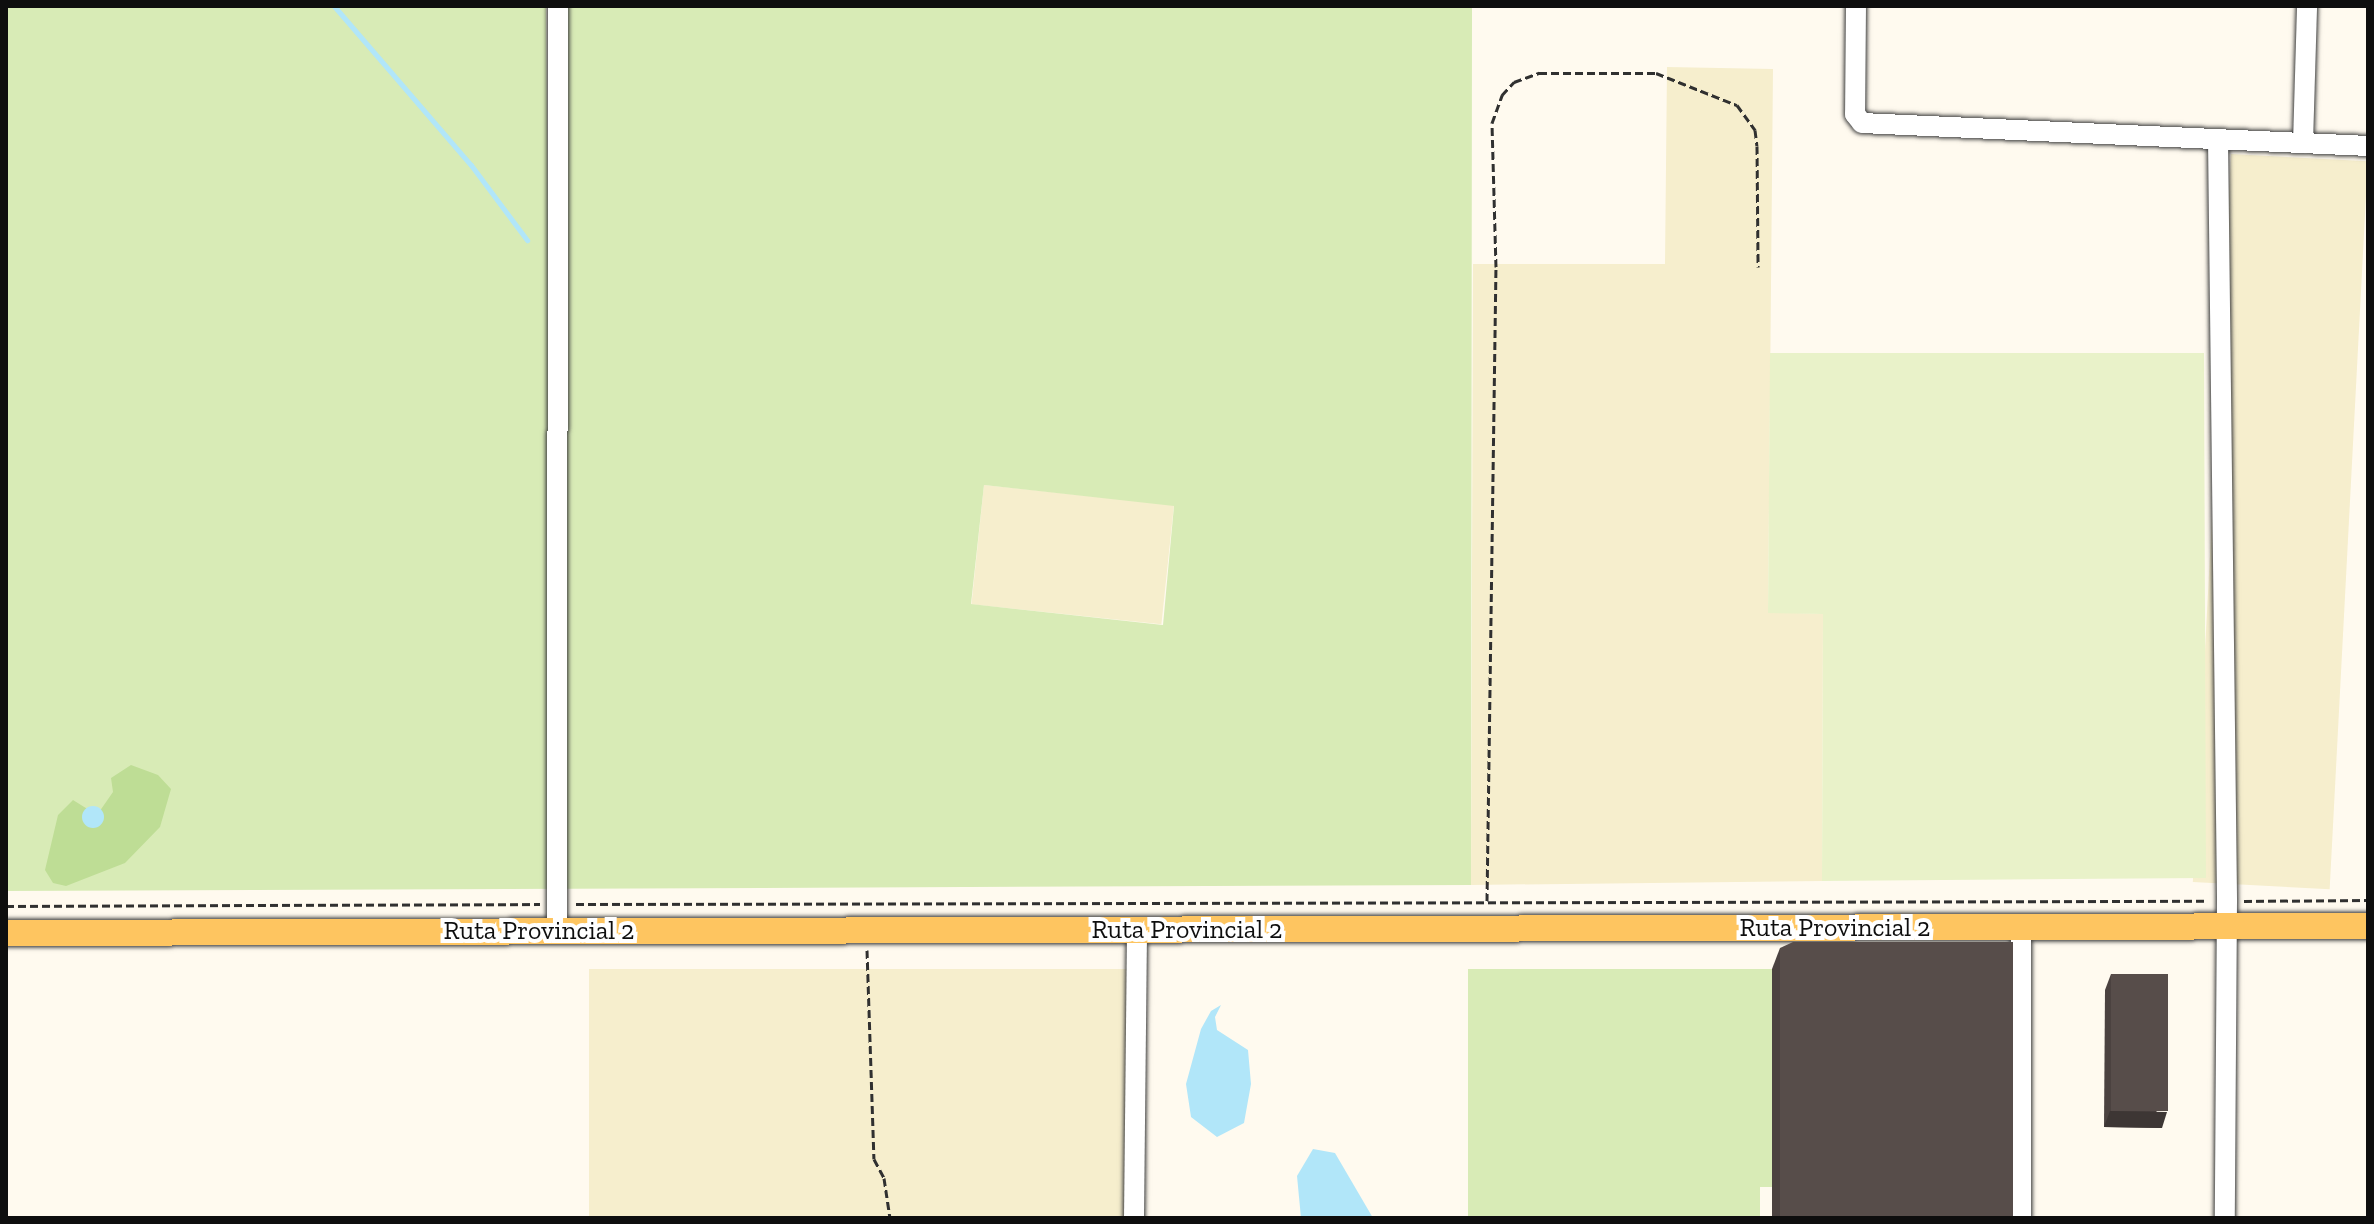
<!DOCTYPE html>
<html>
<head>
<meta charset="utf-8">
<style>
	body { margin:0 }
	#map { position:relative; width:2374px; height:1224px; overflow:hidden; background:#fffaef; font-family:"Zilla Slab",serif }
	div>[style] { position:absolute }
	.farmland>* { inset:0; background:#f6eecd; transform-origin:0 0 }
	.green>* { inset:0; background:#d8ebb6 }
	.forest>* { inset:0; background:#bedd95 }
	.pitch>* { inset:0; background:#e9f2c9 }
	.water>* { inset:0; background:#b1e6f9 }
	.round { border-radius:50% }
	.stream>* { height:5px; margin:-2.5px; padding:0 2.5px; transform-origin:2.5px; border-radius:2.5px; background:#b1e6f9 }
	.path>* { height:3px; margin-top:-1.5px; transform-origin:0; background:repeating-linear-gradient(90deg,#303030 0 8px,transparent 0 12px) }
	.roads { filter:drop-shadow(0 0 2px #414141) drop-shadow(0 0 2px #414141) }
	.minor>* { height:20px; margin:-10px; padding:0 10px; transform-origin:10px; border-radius:10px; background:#fff }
	.major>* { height:26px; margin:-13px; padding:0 13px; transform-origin:13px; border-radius:13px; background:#fec560 }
	.wall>* { inset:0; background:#4b4240 }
	.shaded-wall>* { inset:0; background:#3d3634 }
	.building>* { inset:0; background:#574d4a; transform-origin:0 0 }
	span { translate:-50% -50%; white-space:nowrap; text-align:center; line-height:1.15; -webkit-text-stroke:8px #fff; paint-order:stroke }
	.street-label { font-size:26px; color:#0e0e0e }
	.frame { position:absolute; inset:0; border:8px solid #0e0e0e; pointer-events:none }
</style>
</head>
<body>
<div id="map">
	<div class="farmland">
		<i style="clip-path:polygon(1667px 67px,1773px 69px,1768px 612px,1823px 614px,1822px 881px,1471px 885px,1473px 264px,1665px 264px)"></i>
		<i style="left:2231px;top:154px;width:137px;height:729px;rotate:3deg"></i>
		<i style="left:984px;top:485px;width:191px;height:120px;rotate:6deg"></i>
		<i style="left:1136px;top:969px;width:249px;height:547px;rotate:90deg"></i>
	</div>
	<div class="green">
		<i style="clip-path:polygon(evenodd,6px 6px,546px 6px,548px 230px,568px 6px,1472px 6px,1471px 885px,6px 891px,6px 6px,984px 485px,1174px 506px,1163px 625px,971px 604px,984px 485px)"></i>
		<i style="clip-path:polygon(1468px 969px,1772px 969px,1772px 1187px,1760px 1187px,1760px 1218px,1468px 1218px)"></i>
	</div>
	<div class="forest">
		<i style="clip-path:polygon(131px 765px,158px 775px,171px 789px,160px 827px,125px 863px,66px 886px,53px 883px,45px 870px,58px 815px,73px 800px,97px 815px,113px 792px,111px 778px)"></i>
	</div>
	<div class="pitch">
		<i style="clip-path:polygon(1770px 353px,2204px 353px,2206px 878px,1822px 881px,1823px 614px,1768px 613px)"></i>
	</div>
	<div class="water">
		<i class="round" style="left:82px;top:806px;width:22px;height:22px"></i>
		<i style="clip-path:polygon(1221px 1005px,1215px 1017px,1217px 1030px,1248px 1050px,1251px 1084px,1244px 1123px,1217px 1137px,1191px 1117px,1186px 1084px,1201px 1029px,1211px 1011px)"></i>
		<i style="clip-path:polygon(1313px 1149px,1335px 1153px,1373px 1218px,1301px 1218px,1297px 1176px)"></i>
	</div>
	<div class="stream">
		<i style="left:334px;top:6px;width:210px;rotate:49.3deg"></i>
		<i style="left:471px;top:165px;width:94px;rotate:53.3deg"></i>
	</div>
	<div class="path">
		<i style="left:1487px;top:901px;width:634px;rotate:-89.19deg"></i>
		<i style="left:1496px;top:267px;width:144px;rotate:-91.6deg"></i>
		<i style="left:1492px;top:123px;width:30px;rotate:-70deg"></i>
		<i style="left:1502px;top:95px;width:18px;rotate:-47deg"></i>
		<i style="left:1514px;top:82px;width:27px;rotate:-20deg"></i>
		<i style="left:1539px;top:73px;width:117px"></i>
		<i style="left:1656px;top:73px;width:87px;rotate:21.6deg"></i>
		<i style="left:1737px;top:105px;width:31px;rotate:54deg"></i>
		<i style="left:1755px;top:130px;width:16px;rotate:83deg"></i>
		<i style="left:1757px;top:146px;width:121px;rotate:89.5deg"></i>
		<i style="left:2244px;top:901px;width:124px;rotate:-0.5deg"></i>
		<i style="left:576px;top:904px;width:1632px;rotate:-0.11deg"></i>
		<i style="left:6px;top:906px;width:534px;rotate:-0.21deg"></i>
		<i style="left:867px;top:950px;width:209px;rotate:88.1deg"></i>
		<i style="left:874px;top:1159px;width:21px;rotate:62deg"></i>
		<i style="left:884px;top:1178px;width:40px;rotate:81.5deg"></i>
	</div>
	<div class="roads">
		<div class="minor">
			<i style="left:1856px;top:6px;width:108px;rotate:90.5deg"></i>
			<i style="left:1855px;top:114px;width:11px;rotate:52deg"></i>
			<i style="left:1862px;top:123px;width:507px;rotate:2.6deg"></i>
			<i style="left:2218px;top:139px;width:762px;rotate:89.32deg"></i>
			<i style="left:2227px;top:901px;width:317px;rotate:90.4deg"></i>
			<i style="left:2303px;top:143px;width:137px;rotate:-88.3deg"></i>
			<i style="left:2021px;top:927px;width:291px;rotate:90deg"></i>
			<i style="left:557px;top:931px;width:925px;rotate:-89.94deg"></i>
			<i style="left:1134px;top:1218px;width:288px;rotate:-89.4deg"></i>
		</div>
		<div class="major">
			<i style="left:6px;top:933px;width:2362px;rotate:-0.17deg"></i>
		</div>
	</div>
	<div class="wall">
		<i style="clip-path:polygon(1780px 948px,2013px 1218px,1772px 1218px,1772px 969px)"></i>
		<i style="clip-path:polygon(2111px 974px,2162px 1128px,2104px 1127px,2105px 990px)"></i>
	</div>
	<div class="shaded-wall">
		<i style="clip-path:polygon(2110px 1111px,2167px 1112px,2162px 1128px,2104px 1127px)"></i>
	</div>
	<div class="building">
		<i style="clip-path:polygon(1793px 942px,2013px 942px,2013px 1218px,1780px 1218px,1780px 948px)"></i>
		<i style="left:2111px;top:974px;width:57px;height:137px"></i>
	</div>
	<div class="street-label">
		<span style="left:1835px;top:928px">Ruta Provincial 2</span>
		<span style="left:1187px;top:930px">Ruta Provincial 2</span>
		<span style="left:539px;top:931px">Ruta Provincial 2</span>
	</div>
	<div class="frame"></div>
</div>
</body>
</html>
